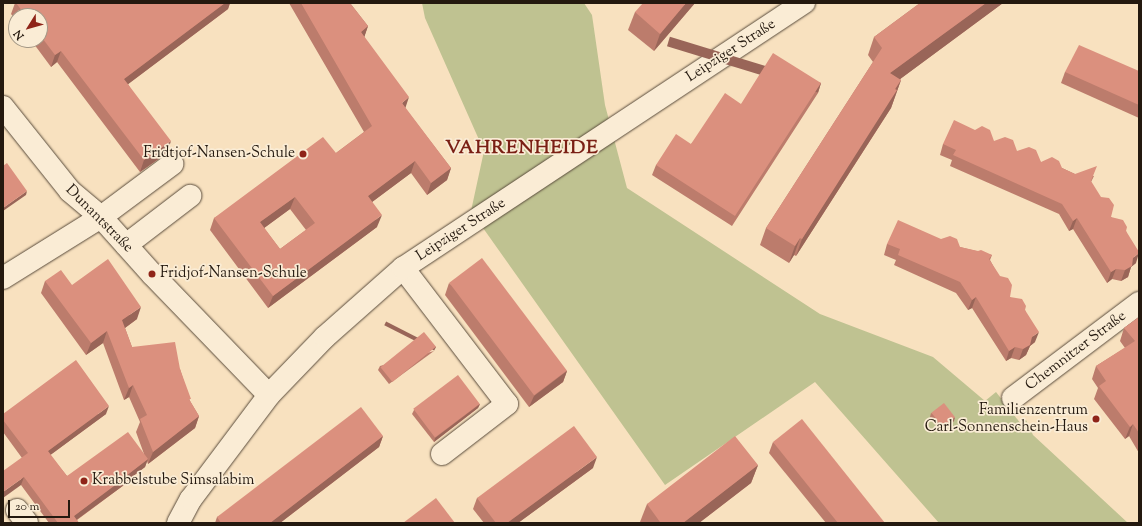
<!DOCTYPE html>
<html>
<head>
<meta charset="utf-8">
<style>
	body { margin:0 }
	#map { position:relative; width:1142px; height:526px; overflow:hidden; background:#f8e1bf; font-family:"Sorts Mill Goudy",serif }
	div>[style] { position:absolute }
	.green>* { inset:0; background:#bfc291 }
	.roads { filter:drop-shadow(0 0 1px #594b3b) drop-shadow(0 0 1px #594b3b) }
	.minor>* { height:22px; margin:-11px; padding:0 11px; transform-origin:11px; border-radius:11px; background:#faecd5 }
	.wall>* { inset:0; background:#bc7c6c }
	.shaded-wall>* { inset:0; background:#996558; transform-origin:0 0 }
	.building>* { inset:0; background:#db907e; transform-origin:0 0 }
	.dots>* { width:11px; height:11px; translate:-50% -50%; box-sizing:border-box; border:2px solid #faecd5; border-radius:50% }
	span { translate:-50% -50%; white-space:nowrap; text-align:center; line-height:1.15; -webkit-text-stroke:3.5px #faecd5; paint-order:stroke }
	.street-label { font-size:15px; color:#24190f }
	.poi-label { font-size:15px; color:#24190f }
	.right { translate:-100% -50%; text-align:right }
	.left { translate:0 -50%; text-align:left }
	.district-label { font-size:19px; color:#7a1f14; font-weight:700; letter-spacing:1px }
	.frame { position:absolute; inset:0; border:4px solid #24190f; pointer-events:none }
	.north { position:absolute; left:8px; top:8px; width:40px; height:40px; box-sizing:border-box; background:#faecd5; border:1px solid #a49886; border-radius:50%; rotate:233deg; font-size:11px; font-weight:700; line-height:16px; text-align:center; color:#24190f }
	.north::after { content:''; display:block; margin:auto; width:14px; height:18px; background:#8f2418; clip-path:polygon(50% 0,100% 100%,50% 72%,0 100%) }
	.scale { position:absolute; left:8px; top:500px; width:62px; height:18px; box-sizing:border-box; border:2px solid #24190f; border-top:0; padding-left:5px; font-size:12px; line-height:14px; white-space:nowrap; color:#24190f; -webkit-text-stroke:3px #faecd5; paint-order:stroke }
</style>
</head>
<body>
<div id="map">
	<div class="green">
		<i style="clip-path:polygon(422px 3px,584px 3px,592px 15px,605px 105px,627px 188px,820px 314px,933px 357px,985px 401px,996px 392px,1021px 424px,1026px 420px,1033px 435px,1128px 523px,939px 523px,815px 382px,665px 485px,471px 211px,484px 151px,425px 18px)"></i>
	</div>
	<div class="roads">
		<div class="minor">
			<i style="left:3px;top:107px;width:107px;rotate:51.4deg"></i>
			<i style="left:70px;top:191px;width:40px;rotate:40deg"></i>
			<i style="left:101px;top:217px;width:76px;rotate:48.2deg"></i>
			<i style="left:152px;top:274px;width:168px;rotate:46deg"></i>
			<i style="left:126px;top:245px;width:81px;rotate:-37.4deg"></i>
			<i style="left:403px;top:268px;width:171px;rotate:52.6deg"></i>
			<i style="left:507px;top:404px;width:82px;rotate:142.4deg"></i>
			<i style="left:3px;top:278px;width:115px;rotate:-31.9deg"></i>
			<i style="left:101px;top:217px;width:89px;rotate:-36.7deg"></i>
			<i style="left:1013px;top:398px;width:158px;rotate:-37deg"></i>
			<i style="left:17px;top:510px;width:16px;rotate:52deg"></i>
			<i style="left:178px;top:523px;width:27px;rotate:-62deg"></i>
			<i style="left:191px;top:499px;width:130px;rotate:-53.1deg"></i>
			<i style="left:269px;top:395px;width:81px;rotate:-46deg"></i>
			<i style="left:325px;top:337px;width:104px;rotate:-41.5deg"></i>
			<i style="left:403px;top:268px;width:481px;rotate:-33.5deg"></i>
		</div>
	</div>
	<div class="wall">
		<i style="clip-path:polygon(15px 3px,230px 3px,228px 9px,128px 84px,167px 153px,140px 172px,57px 62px,51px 67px,31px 40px,40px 40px,40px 16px,16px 16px,16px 20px,11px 14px)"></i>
		<i style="clip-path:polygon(evenodd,289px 3px,350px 3px,368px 26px,364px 37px,405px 108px,451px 168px,447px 180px,427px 195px,411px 173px,372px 202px,377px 227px,268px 308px,210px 230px,214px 218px,336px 153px,364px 132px,289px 3px,290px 209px,306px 230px,280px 249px,264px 228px,290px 209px)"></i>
		<i style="clip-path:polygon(695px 3px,654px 51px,628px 30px,635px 12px)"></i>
		<i style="clip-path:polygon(920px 3px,1003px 3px,900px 79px,901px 80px,891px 108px,796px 256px,794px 255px,789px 263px,760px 245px,766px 228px,873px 62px,868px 55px,874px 37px)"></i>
		<i style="clip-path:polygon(1139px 71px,1139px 118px,1061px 83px,1065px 72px)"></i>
		<i style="clip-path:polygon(821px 83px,818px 93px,732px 226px,652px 175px,656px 165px,691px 144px,741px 104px)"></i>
		<i style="clip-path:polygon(994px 141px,1041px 162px,1062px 168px,1075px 174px,1094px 176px,1091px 182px,1111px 217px,1126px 231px,1136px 263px,1131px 267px,1128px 277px,1121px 281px,1112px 279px,1107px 283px,1073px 229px,1069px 231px,1059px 214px,950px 166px,952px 160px,940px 155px,943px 144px)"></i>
		<i style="clip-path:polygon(941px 239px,960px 247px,992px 255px,990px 260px,1010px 297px,1025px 310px,1035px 342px,1030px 346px,1026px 355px,1019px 360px,1011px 358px,1006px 361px,972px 308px,968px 310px,956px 293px,894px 265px,896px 260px,884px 255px,887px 244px)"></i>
		<i style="clip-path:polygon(45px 281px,72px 285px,137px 319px,125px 328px,132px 347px,180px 369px,190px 401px,199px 416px,195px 428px,148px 464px,147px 461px,145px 467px,124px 483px,124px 485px,77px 520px,79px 523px,49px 523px,21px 485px,22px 458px,3px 432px,3px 414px,106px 414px,50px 455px,67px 476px,144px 454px,136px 432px,140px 422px,129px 397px,124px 400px,103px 343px,86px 355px,41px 293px)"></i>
		<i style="clip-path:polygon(449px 283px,567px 371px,563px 382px,529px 407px,445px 295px)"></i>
		<i style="clip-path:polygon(1139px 317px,1139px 453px,1129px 436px,1125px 439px,1094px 399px,1098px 388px,1092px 379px,1096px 366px,1125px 348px,1120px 341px,1124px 328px)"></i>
		<i style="clip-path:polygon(434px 351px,389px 384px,378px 370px,380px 366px)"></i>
		<i style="clip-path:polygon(480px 404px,478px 408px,434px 442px,412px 414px,414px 410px)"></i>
		<i style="clip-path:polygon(931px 413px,954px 421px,941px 431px,930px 417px)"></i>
		<i style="clip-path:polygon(383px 436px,379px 447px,280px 523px,215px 523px,217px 517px)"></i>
		<i style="clip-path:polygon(773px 442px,885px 523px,826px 523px,769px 453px)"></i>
		<i style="clip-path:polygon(758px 465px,751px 483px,699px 523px,641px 523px,640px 522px,647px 504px)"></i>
		<i style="clip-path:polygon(593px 468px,518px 523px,484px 523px,473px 509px,477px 498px)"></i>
	</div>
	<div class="shaded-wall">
		<i style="clip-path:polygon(225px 3px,230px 3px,228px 9px,119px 91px,124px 79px)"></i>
		<i style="clip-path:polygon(686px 3px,695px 3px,654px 51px,660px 34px)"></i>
		<i style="clip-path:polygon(986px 3px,1003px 3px,884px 91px,890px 73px)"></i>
		<i style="clip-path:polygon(368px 26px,364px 38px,361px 32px)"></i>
		<i style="clip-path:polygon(61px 51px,57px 62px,51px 67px,55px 55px)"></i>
		<i style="clip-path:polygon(901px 80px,891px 108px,796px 256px,802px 239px)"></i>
		<i style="left:821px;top:83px;width:10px;height:158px;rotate:107deg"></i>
		<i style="clip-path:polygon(409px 97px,405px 109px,402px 103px)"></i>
		<i style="clip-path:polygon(171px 141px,167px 153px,140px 172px,144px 160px)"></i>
		<i style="clip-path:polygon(415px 161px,411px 173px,364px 208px,368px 196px)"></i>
		<i style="clip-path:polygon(451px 168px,447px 180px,427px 195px,431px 183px)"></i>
		<i style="clip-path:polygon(27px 191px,26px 195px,3px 211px,3px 208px)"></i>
		<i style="clip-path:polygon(295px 197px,290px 209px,256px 234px,260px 222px)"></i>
		<i style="clip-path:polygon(382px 215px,377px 227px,268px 308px,273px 296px)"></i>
		<i style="clip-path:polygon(1077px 218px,1073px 229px,1069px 231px,1073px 221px)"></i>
		<i style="clip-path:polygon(800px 238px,794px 255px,789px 263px,795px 246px)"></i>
		<i style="clip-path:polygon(1139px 253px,1136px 263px,1131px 267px,1128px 277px,1121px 281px,1125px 270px,1133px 258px)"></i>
		<i style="clip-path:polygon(1116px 269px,1112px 279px,1107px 283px,1111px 272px)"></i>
		<i style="clip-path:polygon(976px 297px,972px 308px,968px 310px,972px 300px)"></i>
		<i style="clip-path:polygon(141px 307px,137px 319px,118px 333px,122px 320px)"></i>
		<i style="clip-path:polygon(107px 331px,103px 343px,86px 355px,91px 343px)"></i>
		<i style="clip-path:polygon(1039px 332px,1035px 342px,1030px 346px,1026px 355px,1019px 360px,1023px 349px,1032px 337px)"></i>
		<i style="left:436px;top:347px;width:4px;height:56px;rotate:117deg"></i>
		<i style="clip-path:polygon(1015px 347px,1011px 358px,1006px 361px,1009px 351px)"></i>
		<i style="clip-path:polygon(567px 371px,563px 382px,529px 407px,534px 396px)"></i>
		<i style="clip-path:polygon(133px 385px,129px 397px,124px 400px,129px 388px)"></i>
		<i style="clip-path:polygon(480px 404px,478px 408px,434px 442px,435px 438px)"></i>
		<i style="clip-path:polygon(109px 406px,106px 414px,45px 459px,48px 451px)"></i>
		<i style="clip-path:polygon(199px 416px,195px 428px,148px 464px,153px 452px)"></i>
		<i style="clip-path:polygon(955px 417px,954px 421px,941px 431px,942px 427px)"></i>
		<i style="clip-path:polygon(1133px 424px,1129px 436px,1125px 439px,1130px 427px)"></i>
		<i style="clip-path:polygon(383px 436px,379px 447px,280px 523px,270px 523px)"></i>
		<i style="clip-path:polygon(597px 457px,593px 468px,518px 523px,507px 523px)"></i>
		<i style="clip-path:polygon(148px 459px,145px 467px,124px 483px,124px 485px,72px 523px,74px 516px)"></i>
		<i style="clip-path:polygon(758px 465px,751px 483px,699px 523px,683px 523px)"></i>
		<i style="clip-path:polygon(24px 477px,21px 485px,3px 498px,3px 492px)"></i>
	</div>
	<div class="building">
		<i style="clip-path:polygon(16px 3px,225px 3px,124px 79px,171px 141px,144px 160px,61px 51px,55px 55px,40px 35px,40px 16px,26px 16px)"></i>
		<i style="clip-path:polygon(evenodd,301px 3px,350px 3px,368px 26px,361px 32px,409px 97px,402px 103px,451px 168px,431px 183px,415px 161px,368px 196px,382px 215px,273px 296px,214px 218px,323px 137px,336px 153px,372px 126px,301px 3px,295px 197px,315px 223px,280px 249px,260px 222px,295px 197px)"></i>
		<i style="clip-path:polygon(643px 3px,686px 3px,660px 34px,635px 12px)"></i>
		<i style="clip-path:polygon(920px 3px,986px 3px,890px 73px,901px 80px,895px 89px,897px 90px,802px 239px,800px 238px,795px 246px,766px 228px,882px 48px,874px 37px)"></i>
		<i style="clip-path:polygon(1079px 45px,1139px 71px,1139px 105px,1065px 72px)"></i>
		<i style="clip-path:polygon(773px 53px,821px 83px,735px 216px,656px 165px,676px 134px,691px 144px,725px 93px,741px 104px)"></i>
		<i style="clip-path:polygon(954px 120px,975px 130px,982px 126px,990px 130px,994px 141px,1005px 137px,1013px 140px,1017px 151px,1029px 147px,1036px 150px,1041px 162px,1052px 157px,1059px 161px,1062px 168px,1075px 174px,1097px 166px,1091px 181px,1101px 197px,1109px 198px,1114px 205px,1111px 217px,1123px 220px,1127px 227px,1126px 231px,1139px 252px,1139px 253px,1133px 258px,1132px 266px,1125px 270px,1116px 269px,1111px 272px,1077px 218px,1073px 221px,1062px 204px,953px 155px,956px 150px,943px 144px)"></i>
		<i style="clip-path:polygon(7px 163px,27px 191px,3px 208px,3px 166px)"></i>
		<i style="clip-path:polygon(898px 220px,941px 239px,950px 236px,957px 239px,960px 247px,978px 251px,981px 250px,992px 255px,989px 259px,1000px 276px,1008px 278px,1012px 285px,1010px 297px,1022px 299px,1026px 306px,1025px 310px,1039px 332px,1032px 337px,1030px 345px,1023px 349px,1015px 347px,1009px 351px,976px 297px,972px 300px,960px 282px,898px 255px,900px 249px,887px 244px)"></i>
		<i style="left:482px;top:258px;width:141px;height:41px;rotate:53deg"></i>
		<i style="clip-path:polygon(108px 259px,141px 307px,122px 320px,132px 347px,175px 342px,180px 369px,191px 399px,189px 399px,199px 416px,153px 452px,140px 419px,147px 415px,133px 385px,129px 388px,107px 331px,91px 343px,45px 281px,61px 270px,72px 285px)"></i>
		<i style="clip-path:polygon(1139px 317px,1139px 433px,1133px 424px,1130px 427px,1099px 386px,1106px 381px,1096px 366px,1135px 341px,1124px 328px)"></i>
		<i style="left:424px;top:332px;width:19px;height:56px;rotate:51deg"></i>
		<i style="clip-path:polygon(76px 360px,109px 406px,48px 451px,67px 476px,128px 432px,148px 459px,126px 476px,126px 477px,74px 516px,79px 523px,58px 523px,24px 477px,3px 492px,3px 471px,28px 453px,3px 420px,3px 414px)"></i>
		<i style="left:458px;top:375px;width:36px;height:56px;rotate:53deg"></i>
		<i style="left:944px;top:403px;width:18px;height:16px;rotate:52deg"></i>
		<i style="clip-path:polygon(361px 407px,383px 436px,270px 523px,221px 523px,217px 517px)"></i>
		<i style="clip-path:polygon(802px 419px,885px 523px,838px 523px,773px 442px)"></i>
		<i style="clip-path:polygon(574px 426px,597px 457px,507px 523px,496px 523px,477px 498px)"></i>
		<i style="clip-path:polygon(735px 436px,758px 465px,683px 523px,659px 523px,660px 522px,647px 504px)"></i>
		<i style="clip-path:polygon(436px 498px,455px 523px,403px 523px)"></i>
	</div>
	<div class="dots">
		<i style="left:303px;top:154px;background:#8f2418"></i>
		<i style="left:152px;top:274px;background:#8f2418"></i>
		<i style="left:1096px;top:419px;background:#8f2418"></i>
		<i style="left:84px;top:481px;background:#8f2418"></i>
	</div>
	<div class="street-label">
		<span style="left:731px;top:51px;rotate:-33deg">Leipziger Straße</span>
		<span style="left:99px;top:219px;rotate:45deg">Dunantstraße</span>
		<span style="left:461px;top:230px;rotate:-33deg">Leipziger Straße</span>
		<span style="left:1076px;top:351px;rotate:-37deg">Chemnitzer Straße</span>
	</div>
	<div class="poi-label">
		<span class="right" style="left:295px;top:154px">Fridtjof-Nansen-Schule</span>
		<span class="left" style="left:160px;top:274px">Fridjof-Nansen-Schule</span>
		<span class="right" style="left:1088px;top:419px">Familienzentrum<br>Carl-Sonnenschein-Haus</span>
		<span class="left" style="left:92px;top:481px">Krabbelstube Simsalabim</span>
	</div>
	<div class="district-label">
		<span style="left:522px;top:149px">VAHRENHEIDE</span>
	</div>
	<div class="frame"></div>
	<div class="north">N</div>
	<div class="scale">20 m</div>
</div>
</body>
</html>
